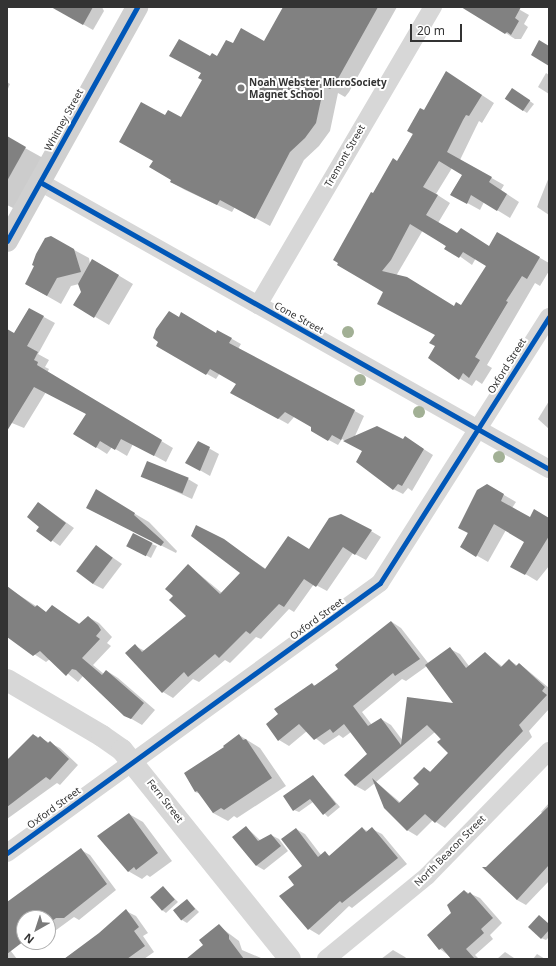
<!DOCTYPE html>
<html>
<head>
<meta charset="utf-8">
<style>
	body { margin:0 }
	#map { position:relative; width:556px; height:966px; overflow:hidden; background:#fff; font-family:"Noto Sans",sans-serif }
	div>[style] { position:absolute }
	.shadow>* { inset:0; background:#0003 }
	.building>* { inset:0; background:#818181; transform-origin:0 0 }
	.minor>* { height:18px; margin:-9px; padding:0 9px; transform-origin:9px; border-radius:9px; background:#d7d7d7 }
	.tertiary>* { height:22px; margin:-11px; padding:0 11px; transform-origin:11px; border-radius:11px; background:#d7d7d7 }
	.secondary>* { height:22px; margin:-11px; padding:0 11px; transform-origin:11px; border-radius:11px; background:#d0d0d0 }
	.cycleway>* { height:5px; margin:-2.5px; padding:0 2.5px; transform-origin:2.5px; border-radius:2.5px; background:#0057b8 }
	.trees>* { width:12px; height:12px; margin:-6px; border-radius:50%; background:#a2b095 }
	.dots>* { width:11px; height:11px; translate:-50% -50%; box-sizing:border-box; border:2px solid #fff; border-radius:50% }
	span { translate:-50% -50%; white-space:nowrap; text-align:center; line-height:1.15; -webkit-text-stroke:4px #fff; paint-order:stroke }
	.poi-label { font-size:10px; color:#333; font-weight:700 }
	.left { translate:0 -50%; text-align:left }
	.street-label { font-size:10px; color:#333 }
	.frame { position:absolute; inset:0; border:8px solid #333; pointer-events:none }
	.north { position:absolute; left:16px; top:910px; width:40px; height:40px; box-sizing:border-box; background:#fff; border:1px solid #adadad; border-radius:50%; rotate:219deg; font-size:11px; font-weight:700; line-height:16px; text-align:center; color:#333 }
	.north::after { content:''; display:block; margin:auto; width:14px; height:18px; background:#7a7a7a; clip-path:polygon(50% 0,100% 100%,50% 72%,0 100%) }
	.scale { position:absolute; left:410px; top:24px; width:52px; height:18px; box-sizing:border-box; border:2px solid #333; border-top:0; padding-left:5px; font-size:12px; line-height:14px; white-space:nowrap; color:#333; -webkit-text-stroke:3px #fff; paint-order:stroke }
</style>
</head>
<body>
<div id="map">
	<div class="shadow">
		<i style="clip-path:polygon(53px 7px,102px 7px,104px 11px,93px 30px)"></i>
		<i style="clip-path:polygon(284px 7px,397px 7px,349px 92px,345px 97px,338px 93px,330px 131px,319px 146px,304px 160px,270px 226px,235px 207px,232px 212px,185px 190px,171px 182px,173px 179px,155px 161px,166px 117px,181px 118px,204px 80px,210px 58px,217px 57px,233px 45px,265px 42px)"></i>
		<i style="clip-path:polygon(481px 7px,515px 7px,529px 15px,524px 24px,528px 27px,521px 39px,515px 39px,476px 14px)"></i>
		<i style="clip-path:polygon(546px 73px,549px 75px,549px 94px,538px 87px)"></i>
		<i style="clip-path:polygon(evenodd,459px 80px,494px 103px,482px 123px,479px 121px,476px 127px,460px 160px,504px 185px,501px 190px,519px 202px,510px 218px,484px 202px,480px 210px,451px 194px,463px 174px,452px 168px,436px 194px,450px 203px,438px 223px,457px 235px,490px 247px,498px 234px,549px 263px,549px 271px,540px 286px,535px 283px,487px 365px,492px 368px,482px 384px,476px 380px,472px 386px,430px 360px,437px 346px,436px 335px,385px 292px,338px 265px,373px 194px,398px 162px,424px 112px,459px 80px,423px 230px,472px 265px,476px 258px,488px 265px,461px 306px,454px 307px,396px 276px,423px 230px)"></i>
		<i style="clip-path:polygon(7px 82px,10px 84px,7px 91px)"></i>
		<i style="clip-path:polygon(517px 92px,534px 104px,527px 113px,506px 99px)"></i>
		<i style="clip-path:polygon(7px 138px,43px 158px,15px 209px,7px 205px)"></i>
		<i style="clip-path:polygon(549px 177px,549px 215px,537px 207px)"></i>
		<i style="clip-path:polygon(50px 237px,89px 258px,90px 264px,93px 260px,133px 284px,109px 325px,75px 305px,82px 293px,79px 284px,71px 286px,61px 304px,26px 284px)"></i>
		<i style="clip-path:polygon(29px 309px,55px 323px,38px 354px,49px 360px,45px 367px,49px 369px,47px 373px,173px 448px,166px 462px,133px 444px,127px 456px,112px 447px,107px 454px,96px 447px,87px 414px,46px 392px,24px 428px,7px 421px,7px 330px,15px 334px)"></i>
		<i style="clip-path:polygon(179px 318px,216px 334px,218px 331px,241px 344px,238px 349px,364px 416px,355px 436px,414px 443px,433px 455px,412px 491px,408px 488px,403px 494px,393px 489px,363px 451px,342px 439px,338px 445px,312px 431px,312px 426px,295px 416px,288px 424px,232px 393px,237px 383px,220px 373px,216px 379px,157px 346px)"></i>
		<i style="clip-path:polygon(549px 401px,549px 429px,538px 419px)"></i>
		<i style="clip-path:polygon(198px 442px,219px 454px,210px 476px,196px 468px)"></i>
		<i style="clip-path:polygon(142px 476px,188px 479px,198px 485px,192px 499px)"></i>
		<i style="clip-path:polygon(487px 485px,516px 502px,512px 508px,530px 518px,549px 519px,549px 566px,537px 581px,512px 566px,526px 541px,506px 530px,488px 562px,462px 547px)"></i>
		<i style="clip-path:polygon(96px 491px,149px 522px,177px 551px,176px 553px,87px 508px)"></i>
		<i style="clip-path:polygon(39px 503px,74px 528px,60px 546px,37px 530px,40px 526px)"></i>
		<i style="clip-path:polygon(371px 531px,381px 537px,366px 560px,353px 553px,327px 591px,314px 584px,294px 612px,289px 609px,261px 639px,256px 637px,230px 663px,225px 660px,199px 682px,193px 679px,173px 698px,163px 692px,135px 646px,145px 651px,188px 616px,174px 596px,188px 565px,222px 593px,241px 573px,223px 540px,266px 569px,310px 550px)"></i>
		<i style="clip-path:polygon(152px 544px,157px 546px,151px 558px,132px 548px)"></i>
		<i style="clip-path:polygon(96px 546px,122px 564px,103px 589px,93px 584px)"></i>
		<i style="clip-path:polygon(7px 590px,11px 590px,47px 613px,52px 606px,80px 624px,88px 617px,99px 623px,112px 637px,107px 643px,111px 646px,93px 665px,104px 674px,107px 671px,118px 678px,155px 710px,142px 725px,130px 718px,83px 676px,78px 682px,50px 659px,46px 662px,7px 636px)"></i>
		<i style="clip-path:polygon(evenodd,392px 622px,401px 628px,429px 664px,450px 649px,460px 654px,469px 666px,485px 653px,503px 667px,509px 660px,518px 666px,520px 664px,549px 688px,549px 709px,529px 731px,532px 737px,445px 828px,433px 820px,417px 836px,407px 830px,375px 783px,365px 791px,356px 786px,346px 775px,369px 754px,351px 732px,343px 738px,339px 735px,324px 745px,307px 731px,289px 746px,279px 740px,312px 684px,316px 686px,340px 669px,392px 622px,427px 666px,455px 704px,403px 741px,391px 725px,381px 719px,372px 725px,362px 712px,402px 679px,406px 681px,427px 666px,392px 622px,435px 732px,450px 753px,431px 772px,424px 768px,420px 784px,401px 803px,376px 782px,435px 732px)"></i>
		<i style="clip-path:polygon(34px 735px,60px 748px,78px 765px,60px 785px,57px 783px,7px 819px,7px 758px,9px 759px)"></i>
		<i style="clip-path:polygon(239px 735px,260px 748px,286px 786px,237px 818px,234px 816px,228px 821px,213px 813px,201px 794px,195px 792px,225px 748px)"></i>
		<i style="clip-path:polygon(313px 776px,340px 807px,328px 817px,313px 802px,299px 812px,294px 810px)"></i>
		<i style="clip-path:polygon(549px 803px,549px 881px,526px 905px,517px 900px,487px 868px,543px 814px,541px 812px)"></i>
		<i style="clip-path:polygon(129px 814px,143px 822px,172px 861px,150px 877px,147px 875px,142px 879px,128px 871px)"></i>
		<i style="clip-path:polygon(246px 827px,261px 841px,271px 835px,279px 839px,288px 851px,264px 870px,257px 866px)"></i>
		<i style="clip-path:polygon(362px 828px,369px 832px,372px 829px,382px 834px,407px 864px,352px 908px,349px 906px,319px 935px,309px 929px,295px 885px,303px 866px,296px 829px,305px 834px,321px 855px,325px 853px,330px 856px)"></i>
		<i style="clip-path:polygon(81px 850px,90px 855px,116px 890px,79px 920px,74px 917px,48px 936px,48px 918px,24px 918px,24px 931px,7px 910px,7px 903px)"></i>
		<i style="clip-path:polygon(163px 887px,178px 902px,166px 913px,162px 910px)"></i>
		<i style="clip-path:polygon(464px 891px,480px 898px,502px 923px,490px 935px,493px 939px,475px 955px,479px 959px,453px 959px,440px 949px)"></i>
		<i style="clip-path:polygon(187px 900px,199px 912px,187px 923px,182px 920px)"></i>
		<i style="clip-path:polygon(126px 911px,136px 916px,148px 933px,143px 936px,154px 952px,144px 959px,64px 959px,100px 934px)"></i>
		<i style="clip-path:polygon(539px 916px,549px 924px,549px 937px,546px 940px,541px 938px)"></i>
		<i style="clip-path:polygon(219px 926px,239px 941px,242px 950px,261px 958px,187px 959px,205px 945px)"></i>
		<i style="clip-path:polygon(7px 946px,17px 959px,7px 959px)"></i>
		<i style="clip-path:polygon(393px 950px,405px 957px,407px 959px,381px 959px)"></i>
		<i style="clip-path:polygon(505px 952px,514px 958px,515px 959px,497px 959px)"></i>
		<i style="clip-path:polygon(537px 954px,545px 959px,533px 959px)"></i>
	</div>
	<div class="building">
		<i style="clip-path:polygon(51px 7px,93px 7px,83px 25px)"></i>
		<i style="clip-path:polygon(283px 7px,378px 7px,335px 84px,330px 89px,324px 86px,316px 123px,305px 138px,290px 152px,255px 219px,220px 200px,217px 205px,170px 182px,171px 180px,149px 167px,153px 161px,119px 142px,141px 102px,165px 115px,168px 110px,181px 117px,202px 80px,198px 78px,201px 73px,169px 56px,179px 39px,210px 56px,212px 53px,217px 56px,226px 40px,233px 43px,241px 28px,264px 41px)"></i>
		<i style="clip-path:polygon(461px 7px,521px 7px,515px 18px,519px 21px,511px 35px,507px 32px,505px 34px)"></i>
		<i style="clip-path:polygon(539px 40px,549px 46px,549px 66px,531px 55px)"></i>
		<i style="clip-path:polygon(evenodd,446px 71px,482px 95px,469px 116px,466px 115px,463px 120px,447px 152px,492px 177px,489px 182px,507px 194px,497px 211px,471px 195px,467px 204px,450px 195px,462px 175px,439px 161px,423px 187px,438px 195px,426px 215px,457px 233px,461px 228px,489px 246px,497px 232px,540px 257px,527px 279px,522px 276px,506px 301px,508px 302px,475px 357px,480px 360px,469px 378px,463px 373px,459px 380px,428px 358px,435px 346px,429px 343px,435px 335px,377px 304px,383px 292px,337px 265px,338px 263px,333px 260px,371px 192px,373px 193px,393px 158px,397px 161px,413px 134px,407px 131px,420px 108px,424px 110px,446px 71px,410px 224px,446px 246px,444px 249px,459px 258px,463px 252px,486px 266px,461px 305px,456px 302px,454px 306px,407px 277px,382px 271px,391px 260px,410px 224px)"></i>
		<i style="left:512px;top:88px;width:22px;height:13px;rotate:34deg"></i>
		<i style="clip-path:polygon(7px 136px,26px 147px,7px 181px)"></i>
		<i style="clip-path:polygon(51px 236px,74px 249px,81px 272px,57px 278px,47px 296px,25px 284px,34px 266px,32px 265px,36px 254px,45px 238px)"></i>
		<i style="clip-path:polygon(92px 259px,119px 275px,94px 318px,73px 305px,81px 292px,78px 284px)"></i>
		<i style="clip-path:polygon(29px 308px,44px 316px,27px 346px,38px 352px,34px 360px,38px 362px,37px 365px,162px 440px,154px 456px,121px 439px,115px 450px,100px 441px,96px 448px,73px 434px,86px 414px,34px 387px,7px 431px,7px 329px,14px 333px)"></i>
		<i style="clip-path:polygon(169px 311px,179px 317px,181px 312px,216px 333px,217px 330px,232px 338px,229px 343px,355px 410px,341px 440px,332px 435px,328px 441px,311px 431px,311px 427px,285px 412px,278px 419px,230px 393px,236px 384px,210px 369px,206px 375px,156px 346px,158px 342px,153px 338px,156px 329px)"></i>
		<i style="clip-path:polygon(377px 426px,403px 439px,405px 436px,424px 449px,402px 486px,398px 484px,393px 490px,356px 462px,362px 451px,343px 441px)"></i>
		<i style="clip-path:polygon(198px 441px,210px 447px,200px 471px,185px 463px)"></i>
		<i style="left:147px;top:461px;width:45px;height:17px;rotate:22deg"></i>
		<i style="clip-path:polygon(487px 484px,504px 494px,501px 501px,530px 517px,534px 509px,549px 518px,549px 536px,525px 575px,510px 567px,524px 542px,494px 524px,476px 557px,460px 547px,468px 533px,458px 528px,477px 490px)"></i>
		<i style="clip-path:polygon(96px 489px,135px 513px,134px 515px,164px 542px,161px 546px,86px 508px)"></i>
		<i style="clip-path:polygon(38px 502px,66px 523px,51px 542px,36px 531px,39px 527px,27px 517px)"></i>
		<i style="clip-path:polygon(341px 514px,372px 530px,355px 555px,343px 547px,316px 587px,304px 579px,284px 607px,279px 604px,250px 634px,246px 631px,219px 658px,215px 654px,188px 677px,184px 672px,162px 693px,125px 653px,135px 644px,142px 652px,186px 616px,169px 600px,173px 596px,165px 589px,188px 564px,220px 594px,240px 573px,191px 536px,196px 525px,224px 539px,265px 569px,288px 536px,309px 549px,329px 518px)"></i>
		<i style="left:133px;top:533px;width:22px;height:15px;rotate:27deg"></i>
		<i style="left:96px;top:545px;width:21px;height:33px;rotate:37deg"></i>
		<i style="clip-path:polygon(7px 586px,35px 607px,37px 605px,46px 612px,52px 605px,79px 624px,88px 616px,98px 625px,101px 630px,96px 636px,100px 639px,82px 658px,102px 675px,106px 670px,144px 703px,131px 719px,124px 716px,76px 670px,72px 669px,66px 676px,40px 651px,33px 656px,7px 637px)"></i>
		<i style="clip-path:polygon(391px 621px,420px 659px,395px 676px,393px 673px,353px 706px,368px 726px,381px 718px,401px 745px,407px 697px,453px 703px,425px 665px,450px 647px,466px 668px,485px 652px,501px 667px,509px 659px,516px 666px,519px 663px,545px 687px,542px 691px,547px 695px,519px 725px,523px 731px,435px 823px,425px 814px,407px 831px,384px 808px,372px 778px,399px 803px,419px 784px,413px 778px,424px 767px,430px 772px,448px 753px,437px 742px,441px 739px,427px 725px,355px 786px,344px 775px,367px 754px,344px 724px,333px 733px,330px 729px,314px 740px,299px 724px,278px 741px,266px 724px,278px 714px,274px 709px,312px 683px,314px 686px,338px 669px,335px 665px)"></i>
		<i style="clip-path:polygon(33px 734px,38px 738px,40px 736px,48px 743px,50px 741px,69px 759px,50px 780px,46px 777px,7px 807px,7px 760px)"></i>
		<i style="clip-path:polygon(239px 734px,243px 740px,246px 739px,272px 778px,224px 810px,221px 808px,213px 813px,197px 791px,195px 792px,184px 773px,224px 747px,223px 746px)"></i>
		<i style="clip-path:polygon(313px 775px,336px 804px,323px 815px,310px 799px,293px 811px,283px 796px)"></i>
		<i style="clip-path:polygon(549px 806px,549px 865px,517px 900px,482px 867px,486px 867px)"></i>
		<i style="clip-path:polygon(129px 813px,158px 853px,136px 870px,134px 867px,128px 872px,97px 836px)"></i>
		<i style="clip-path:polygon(246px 826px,258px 841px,271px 834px,281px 846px,256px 866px,232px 837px)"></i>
		<i style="clip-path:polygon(362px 827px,366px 832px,372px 827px,398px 858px,342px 903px,340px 901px,308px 930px,279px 896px,294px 885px,288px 877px,302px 866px,281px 839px,296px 828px,318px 857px,325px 851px,329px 856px)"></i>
		<i style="clip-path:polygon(81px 848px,107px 884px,64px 918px,56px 918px,48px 924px,48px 918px,24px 918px,24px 941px,7px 954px,7px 902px)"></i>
		<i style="left:163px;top:886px;width:18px;height:17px;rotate:49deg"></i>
		<i style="clip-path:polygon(464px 890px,468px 894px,470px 892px,493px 918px,481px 929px,484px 933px,466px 949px,475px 959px,451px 959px,442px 948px,439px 950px,427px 935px,451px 913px,447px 905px)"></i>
		<i style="left:187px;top:899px;width:13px;height:18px;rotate:51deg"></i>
		<i style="clip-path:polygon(126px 909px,139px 927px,134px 931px,145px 946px,127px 959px,64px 959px,99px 933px)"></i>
		<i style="clip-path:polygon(539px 915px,549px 924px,549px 930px,541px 939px,528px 927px)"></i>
		<i style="clip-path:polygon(219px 924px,229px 935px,229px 939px,244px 959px,186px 959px,203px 945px,199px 940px)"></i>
	</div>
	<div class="minor">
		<i style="left:40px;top:182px;width:584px;rotate:29.42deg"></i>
		<i style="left:258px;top:305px;width:346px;rotate:-59.6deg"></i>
		<i style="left:7px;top:853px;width:460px;rotate:-35.9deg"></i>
		<i style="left:380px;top:583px;width:315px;rotate:-57.6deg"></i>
		<i style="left:326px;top:959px;width:131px;rotate:-39.4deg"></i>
		<i style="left:427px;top:876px;width:175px;rotate:-45.7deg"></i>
	</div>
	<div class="tertiary">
		<i style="left:7px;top:680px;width:110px;rotate:30.5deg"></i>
		<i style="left:102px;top:736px;width:24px;rotate:35deg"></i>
		<i style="left:122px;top:750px;width:268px;rotate:51.2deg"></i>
	</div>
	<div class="secondary">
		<i style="left:7px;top:241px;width:268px;rotate:-60.9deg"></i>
	</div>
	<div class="cycleway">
		<i style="left:40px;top:182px;width:584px;rotate:29.42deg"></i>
		<i style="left:7px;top:241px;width:268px;rotate:-60.9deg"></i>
		<i style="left:7px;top:853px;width:460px;rotate:-35.9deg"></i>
		<i style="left:380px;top:583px;width:315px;rotate:-57.6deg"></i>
	</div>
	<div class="trees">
		<i style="left:348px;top:332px"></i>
		<i style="left:360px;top:380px"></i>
		<i style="left:419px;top:412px"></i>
		<i style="left:499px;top:457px"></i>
	</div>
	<div class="dots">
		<i style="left:241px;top:88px;background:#7a7a7a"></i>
	</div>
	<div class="poi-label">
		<span class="left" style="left:249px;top:88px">Noah Webster MicroSociety<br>Magnet School</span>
	</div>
	<div class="street-label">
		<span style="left:64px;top:120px;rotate:-61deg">Whitney Street</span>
		<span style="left:345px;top:156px;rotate:-60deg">Tremont Street</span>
		<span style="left:299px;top:318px;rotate:29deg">Cone Street</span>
		<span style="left:507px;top:366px;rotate:-58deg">Oxford Street</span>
		<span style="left:317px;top:619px;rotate:-36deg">Oxford Street</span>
		<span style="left:165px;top:801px;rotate:52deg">Fern Street</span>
		<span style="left:54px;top:808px;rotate:-36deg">Oxford Street</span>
		<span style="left:450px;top:851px;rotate:-45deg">North Beacon Street</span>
	</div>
	<div class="frame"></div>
	<div class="north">N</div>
	<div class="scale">20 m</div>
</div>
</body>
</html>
